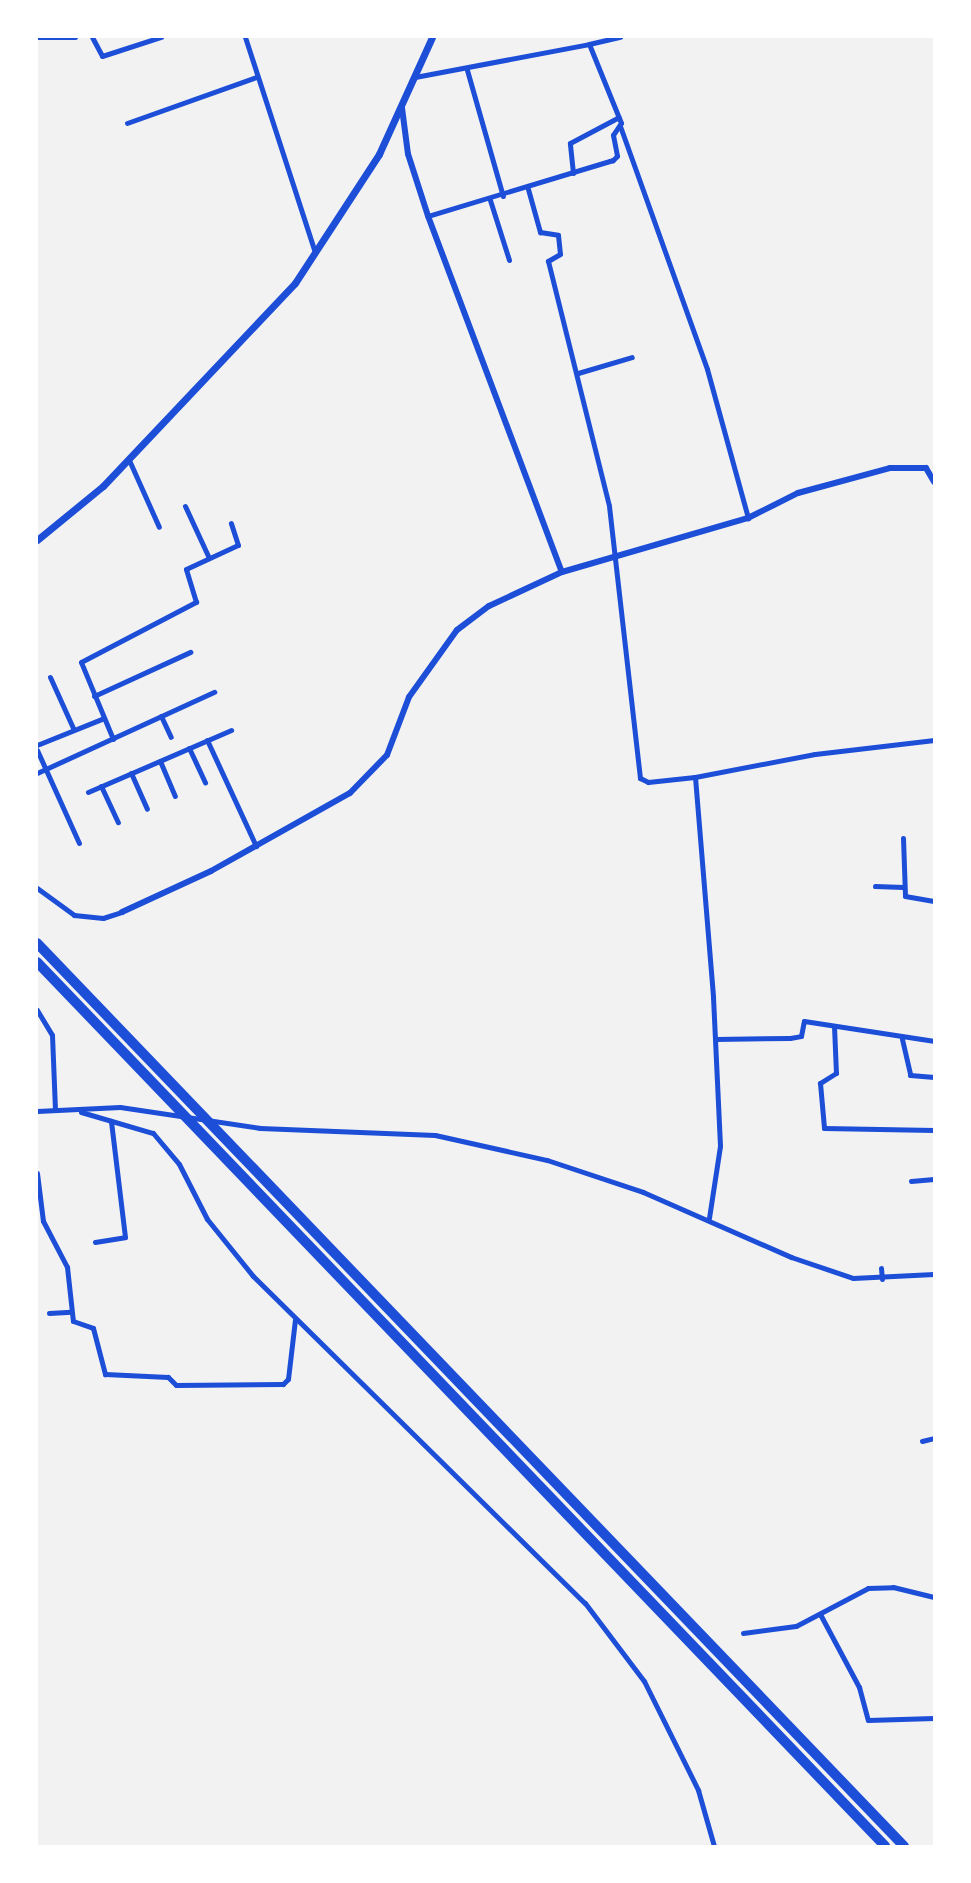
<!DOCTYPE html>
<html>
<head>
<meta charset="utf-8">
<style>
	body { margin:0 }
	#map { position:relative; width:971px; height:1883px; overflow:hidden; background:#f2f2f2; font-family:"Golos Text",sans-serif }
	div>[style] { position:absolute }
	.minor>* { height:5px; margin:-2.5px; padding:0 2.5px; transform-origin:2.5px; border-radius:2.5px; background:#1d4ed8 }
	.tertiary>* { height:6px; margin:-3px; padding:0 3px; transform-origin:3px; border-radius:3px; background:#1d4ed8 }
	.secondary>* { height:7px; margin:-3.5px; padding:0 3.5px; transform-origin:3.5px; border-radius:3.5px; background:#1d4ed8 }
	.motorway>* { height:10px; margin:-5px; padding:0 5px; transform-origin:5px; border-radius:5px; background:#1d4ed8 }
	span { translate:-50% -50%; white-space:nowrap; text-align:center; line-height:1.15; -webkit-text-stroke:6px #fff; paint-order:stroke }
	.frame { position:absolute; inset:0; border:38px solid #fff; pointer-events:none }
</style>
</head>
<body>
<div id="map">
	<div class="minor">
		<i style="left:37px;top:37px;width:38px"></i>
		<i style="left:92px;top:37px;width:21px;rotate:62deg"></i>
		<i style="left:102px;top:56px;width:62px;rotate:-17.9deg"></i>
		<i style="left:245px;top:37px;width:227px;rotate:72deg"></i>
		<i style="left:589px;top:44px;width:32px;rotate:-13deg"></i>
		<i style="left:467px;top:70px;width:131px;rotate:74.1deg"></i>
		<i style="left:415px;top:77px;width:177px;rotate:-10.7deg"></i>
		<i style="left:589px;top:44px;width:85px;rotate:67.9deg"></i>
		<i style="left:621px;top:123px;width:14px;rotate:124deg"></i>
		<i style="left:613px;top:135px;width:21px;rotate:79deg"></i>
		<i style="left:617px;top:156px;width:6px;rotate:135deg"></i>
		<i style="left:613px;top:160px;width:193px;rotate:163.2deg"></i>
		<i style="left:127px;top:123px;width:137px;rotate:-19.6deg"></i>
		<i style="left:620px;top:126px;width:258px;rotate:70.3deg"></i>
		<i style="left:707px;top:369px;width:155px;rotate:74.6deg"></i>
		<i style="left:573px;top:173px;width:30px;rotate:-96deg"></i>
		<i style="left:570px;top:143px;width:55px;rotate:-28deg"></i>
		<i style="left:528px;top:189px;width:45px;rotate:74.4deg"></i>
		<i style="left:540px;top:232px;width:18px;rotate:9deg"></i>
		<i style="left:558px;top:235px;width:19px;rotate:84deg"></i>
		<i style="left:560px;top:254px;width:14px;rotate:150deg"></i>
		<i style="left:548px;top:261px;width:252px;rotate:76deg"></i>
		<i style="left:609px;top:506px;width:274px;rotate:83.5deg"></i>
		<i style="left:640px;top:778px;width:9px;rotate:27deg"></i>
		<i style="left:648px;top:782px;width:47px;rotate:-6.1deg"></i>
		<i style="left:695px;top:777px;width:122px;rotate:-10.9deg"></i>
		<i style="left:815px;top:754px;width:120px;rotate:-6.7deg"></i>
		<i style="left:490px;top:200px;width:63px;rotate:72.4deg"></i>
		<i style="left:578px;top:373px;width:56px;rotate:-16.5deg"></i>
		<i style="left:129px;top:460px;width:73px;rotate:65.9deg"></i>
		<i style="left:185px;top:506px;width:57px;rotate:65.2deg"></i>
		<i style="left:50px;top:677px;width:56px;rotate:65.7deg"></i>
		<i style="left:94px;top:696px;width:106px;rotate:-24.6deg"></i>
		<i style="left:161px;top:716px;width:23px;rotate:65deg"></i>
		<i style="left:113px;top:739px;width:83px;rotate:-112.6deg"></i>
		<i style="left:81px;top:662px;width:130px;rotate:-27.6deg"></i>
		<i style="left:196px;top:602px;width:34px;rotate:-107deg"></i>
		<i style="left:186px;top:569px;width:57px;rotate:-24.8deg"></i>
		<i style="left:238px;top:545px;width:23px;rotate:-108deg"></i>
		<i style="left:207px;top:740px;width:117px;rotate:65.2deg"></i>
		<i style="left:37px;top:745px;width:72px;rotate:-21.9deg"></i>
		<i style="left:189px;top:748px;width:38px;rotate:65deg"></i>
		<i style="left:37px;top:750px;width:102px;rotate:65.7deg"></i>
		<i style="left:160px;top:761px;width:38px;rotate:67deg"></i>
		<i style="left:37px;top:773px;width:195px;rotate:-24.6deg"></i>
		<i style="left:131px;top:773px;width:39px;rotate:66deg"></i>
		<i style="left:695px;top:777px;width:221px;rotate:85.3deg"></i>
		<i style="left:713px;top:997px;width:149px;rotate:87.3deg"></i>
		<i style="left:720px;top:1146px;width:73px;rotate:98.7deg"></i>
		<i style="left:101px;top:786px;width:40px;rotate:65deg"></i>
		<i style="left:88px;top:792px;width:156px;rotate:-23.4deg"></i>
		<i style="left:903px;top:838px;width:58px;rotate:88deg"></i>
		<i style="left:905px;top:896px;width:29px;rotate:10deg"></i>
		<i style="left:875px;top:886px;width:28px;rotate:2deg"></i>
		<i style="left:37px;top:888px;width:46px;rotate:36.1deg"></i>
		<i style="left:74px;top:915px;width:29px;rotate:6deg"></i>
		<i style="left:103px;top:918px;width:20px;rotate:-18deg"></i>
		<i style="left:37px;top:1010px;width:29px;rotate:59deg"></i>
		<i style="left:52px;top:1035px;width:74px;rotate:87.7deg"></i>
		<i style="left:834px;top:1026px;width:47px;rotate:87.6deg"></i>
		<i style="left:836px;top:1073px;width:19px;rotate:148deg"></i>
		<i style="left:820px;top:1083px;width:45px;rotate:84.9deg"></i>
		<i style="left:824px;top:1128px;width:110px;rotate:1deg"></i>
		<i style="left:715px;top:1039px;width:75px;rotate:-0.8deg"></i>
		<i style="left:790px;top:1038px;width:11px;rotate:-10deg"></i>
		<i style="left:801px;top:1036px;width:15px;rotate:-79deg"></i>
		<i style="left:804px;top:1021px;width:132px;rotate:8.7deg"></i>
		<i style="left:902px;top:1039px;width:37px;rotate:77deg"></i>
		<i style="left:910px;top:1075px;width:24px;rotate:5deg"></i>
		<i style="left:37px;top:1111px;width:83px;rotate:-2.8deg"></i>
		<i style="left:120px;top:1107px;width:142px;rotate:8.5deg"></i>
		<i style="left:260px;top:1128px;width:175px;rotate:2.3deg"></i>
		<i style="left:435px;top:1135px;width:115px;rotate:12.6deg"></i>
		<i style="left:547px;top:1160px;width:101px;rotate:18.4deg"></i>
		<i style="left:643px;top:1192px;width:162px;rotate:23.7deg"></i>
		<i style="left:791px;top:1257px;width:65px;rotate:18.7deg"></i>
		<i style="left:853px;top:1278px;width:81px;rotate:-2.8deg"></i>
		<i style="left:81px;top:1112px;width:75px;rotate:16.3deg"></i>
		<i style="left:153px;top:1133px;width:40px;rotate:50deg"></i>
		<i style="left:179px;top:1164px;width:62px;rotate:63deg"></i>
		<i style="left:207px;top:1219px;width:73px;rotate:51.1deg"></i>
		<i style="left:253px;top:1276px;width:466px;rotate:44.6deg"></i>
		<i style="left:585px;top:1603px;width:98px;rotate:52.9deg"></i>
		<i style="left:644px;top:1681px;width:122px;rotate:63.6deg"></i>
		<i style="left:698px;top:1790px;width:58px;rotate:74.1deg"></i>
		<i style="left:37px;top:1173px;width:48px;rotate:82.9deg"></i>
		<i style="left:43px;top:1221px;width:52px;rotate:62.4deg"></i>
		<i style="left:67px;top:1267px;width:54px;rotate:83.7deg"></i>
		<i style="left:73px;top:1321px;width:21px;rotate:19deg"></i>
		<i style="left:93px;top:1328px;width:48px;rotate:75.4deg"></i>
		<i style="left:105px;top:1374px;width:63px;rotate:2.7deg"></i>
		<i style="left:168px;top:1377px;width:11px;rotate:45deg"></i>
		<i style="left:176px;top:1385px;width:107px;rotate:-0.5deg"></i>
		<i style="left:283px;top:1384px;width:7px;rotate:-45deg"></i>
		<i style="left:288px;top:1379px;width:60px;rotate:-83.3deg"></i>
		<i style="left:911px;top:1181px;width:23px;rotate:-5deg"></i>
		<i style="left:95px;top:1242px;width:30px;rotate:-9deg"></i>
		<i style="left:125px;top:1237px;width:117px;rotate:-96.9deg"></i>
		<i style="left:881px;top:1268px;width:11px;rotate:85deg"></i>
		<i style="left:49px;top:1313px;width:22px;rotate:-3deg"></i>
		<i style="left:922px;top:1441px;width:12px;rotate:-14deg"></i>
		<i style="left:820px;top:1614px;width:83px;rotate:61.9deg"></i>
		<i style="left:859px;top:1687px;width:34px;rotate:75deg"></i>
		<i style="left:868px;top:1720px;width:66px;rotate:-1.7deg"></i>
		<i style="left:743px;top:1633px;width:53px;rotate:-7.5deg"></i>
		<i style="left:796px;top:1626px;width:81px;rotate:-27.8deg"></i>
		<i style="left:868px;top:1588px;width:25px;rotate:-2deg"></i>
		<i style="left:893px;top:1587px;width:42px;rotate:13.7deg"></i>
	</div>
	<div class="tertiary">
		<i style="left:402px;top:108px;width:46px;rotate:82.6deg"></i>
		<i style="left:408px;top:154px;width:65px;rotate:72.1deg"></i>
		<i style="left:428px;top:216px;width:380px;rotate:69.4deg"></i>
		<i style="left:562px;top:572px;width:194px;rotate:-16.2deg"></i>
		<i style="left:748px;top:518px;width:56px;rotate:-26.6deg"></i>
		<i style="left:798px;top:493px;width:95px;rotate:-15.2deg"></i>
		<i style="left:890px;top:468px;width:36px"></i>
		<i style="left:926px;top:468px;width:16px;rotate:60deg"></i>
		<i style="left:122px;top:912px;width:98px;rotate:-24.7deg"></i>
		<i style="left:211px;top:871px;width:159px;rotate:-29.3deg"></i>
		<i style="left:350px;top:793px;width:53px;rotate:-45.8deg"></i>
		<i style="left:387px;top:755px;width:62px;rotate:-69.2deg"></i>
		<i style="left:409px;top:697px;width:82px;rotate:-54.4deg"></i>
		<i style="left:457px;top:630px;width:40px;rotate:-37deg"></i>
		<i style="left:489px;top:606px;width:81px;rotate:-25deg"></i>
	</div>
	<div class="secondary">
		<i style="left:37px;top:540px;width:85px;rotate:-39.3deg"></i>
		<i style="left:103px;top:486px;width:279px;rotate:-46.6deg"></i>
		<i style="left:295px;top:283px;width:154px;rotate:-56.9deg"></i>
		<i style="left:379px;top:154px;width:128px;rotate:-65.6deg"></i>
	</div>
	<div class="motorway">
		<i style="left:37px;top:943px;width:1252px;rotate:46.17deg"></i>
		<i style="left:37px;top:962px;width:1225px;rotate:46.19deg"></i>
	</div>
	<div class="frame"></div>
</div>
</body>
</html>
